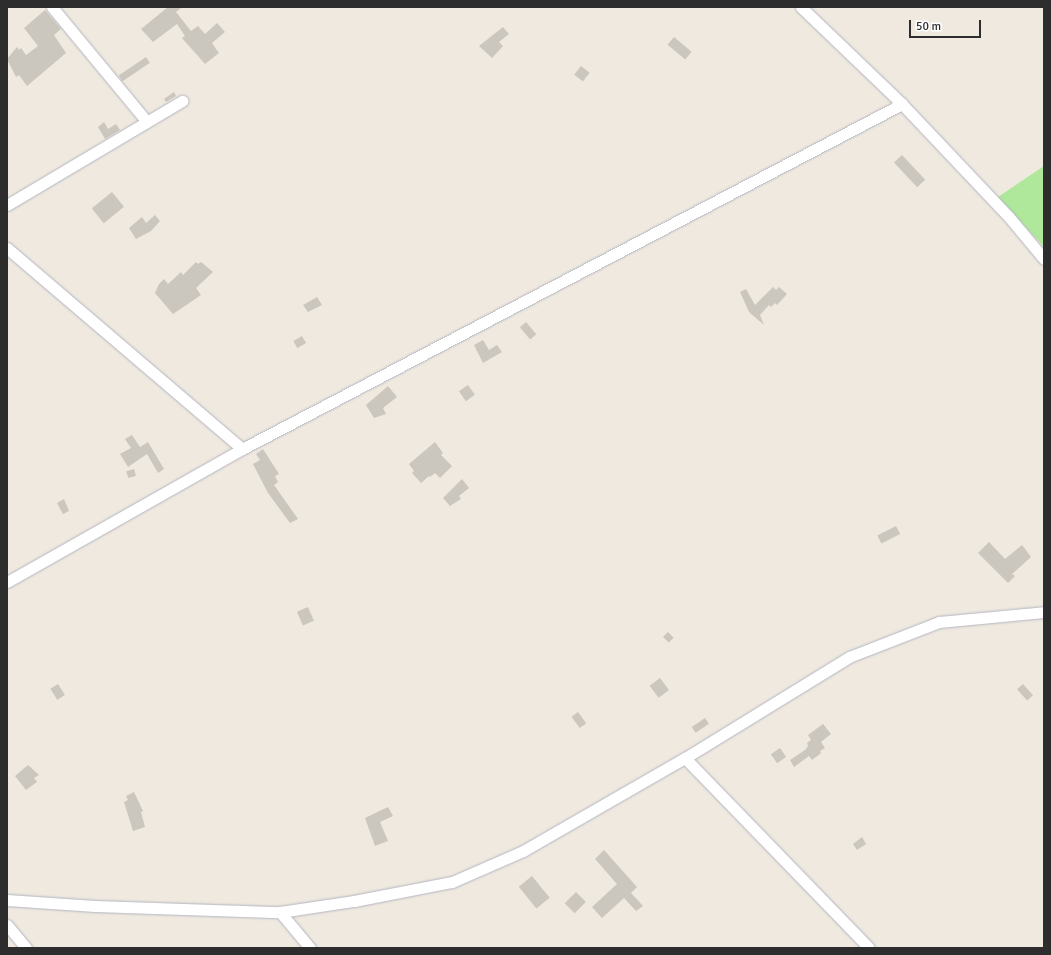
<!DOCTYPE html>
<html>
<head>
<meta charset="utf-8">
<style>
	body { margin:0 }
	#map { position:relative; width:1051px; height:955px; overflow:hidden; background:#efe9df; font-family:Signika,sans-serif }
	div>[style] { position:absolute }
	.green>* { inset:0; background:#afe89a }
	.building>* { inset:0; background:#cbc7be; transform-origin:0 0 }
	.roads { filter:drop-shadow(0 0 1px #b3b5c1) drop-shadow(0 0 1px #b3b5c1) }
	.minor>* { height:11px; margin:-5.5px; padding:0 5.5px; transform-origin:5.5px; border-radius:5.5px; background:#fff }
	span { translate:-50% -50%; white-space:nowrap; text-align:center; line-height:1.15; -webkit-text-stroke:3.5px #fff; paint-order:stroke }
	.frame { position:absolute; inset:0; border:8px solid #2d2d2d; pointer-events:none }
	.scale { position:absolute; left:909px; top:20px; width:72px; height:18px; box-sizing:border-box; border:2px solid #2d2d2d; border-top:0; padding-left:5px; font-size:12px; line-height:14px; white-space:nowrap; color:#2d2d2d; -webkit-text-stroke:3px #fff; paint-order:stroke }
</style>
</head>
<body>
<div id="map">
	<div class="green">
		<i style="clip-path:polygon(1044px 166px,1044px 247px,998px 197px)"></i>
	</div>
	<div class="building">
		<i style="clip-path:polygon(168px 7px,182px 7px,176px 12px,191px 31px,198px 26px,205px 34px,217px 23px,225px 32px,212px 43px,219px 53px,205px 64px,182px 38px,185px 36px,177px 24px,153px 42px,141px 29px)"></i>
		<i style="clip-path:polygon(45px 10px,61px 29px,54px 35px,66px 53px,27px 86px,19px 75px,16px 77px,7px 59px,17px 47px,19px 50px,21px 48px,26px 55px,38px 46px,24px 28px)"></i>
		<i style="clip-path:polygon(503px 27px,509px 34px,499px 42px,503px 46px,492px 58px,479px 46px)"></i>
		<i style="left:674px;top:37px;width:23px;height:10px;rotate:40deg"></i>
		<i style="left:146px;top:57px;width:7px;height:33px;rotate:56deg"></i>
		<i style="left:581px;top:66px;width:11px;height:11px;rotate:38deg"></i>
		<i style="clip-path:polygon(174px 92px,176px 96px,166px 102px,164px 99px)"></i>
		<i style="clip-path:polygon(104px 122px,108px 129px,116px 124px,120px 130px,105px 139px,98px 127px)"></i>
		<i style="left:902px;top:155px;width:34px;height:11px;rotate:47deg"></i>
		<i style="left:112px;top:192px;width:19px;height:26px;rotate:51deg"></i>
		<i style="clip-path:polygon(155px 215px,160px 221px,151px 231px,136px 239px,129px 228px,142px 217px,146px 223px)"></i>
		<i style="clip-path:polygon(196px 262px,198px 264px,201px 262px,213px 272px,196px 288px,201px 295px,173px 314px,155px 293px,159px 284px,164px 279px,168px 284px,181px 272px,183px 275px)"></i>
		<i style="clip-path:polygon(773px 287px,776px 290px,779px 287px,787px 294px,777px 305px,775px 303px,771px 307px,769px 305px,760px 315px,764px 325px,749px 312px,740px 292px,746px 289px,755px 305px)"></i>
		<i style="clip-path:polygon(317px 297px,322px 305px,308px 312px,303px 305px)"></i>
		<i style="left:526px;top:322px;width:16px;height:8px;rotate:50deg"></i>
		<i style="left:302px;top:336px;width:8px;height:10px;rotate:60deg"></i>
		<i style="clip-path:polygon(483px 340px,489px 350px,497px 345px,502px 352px,483px 363px,474px 345px)"></i>
		<i style="left:468px;top:385px;width:12px;height:11px;rotate:55deg"></i>
		<i style="clip-path:polygon(388px 386px,397px 397px,383px 408px,386px 414px,374px 418px,366px 405px)"></i>
		<i style="clip-path:polygon(132px 435px,140px 447px,148px 442px,164px 469px,158px 473px,147px 454px,128px 467px,120px 454px,131px 448px,125px 439px)"></i>
		<i style="clip-path:polygon(435px 442px,443px 453px,441px 455px,452px 466px,440px 478px,435px 473px,430px 477px,429px 476px,421px 483px,412px 473px,414px 471px,409px 464px)"></i>
		<i style="clip-path:polygon(263px 449px,279px 474px,275px 476px,278px 482px,274px 485px,298px 519px,290px 523px,268px 493px,253px 464px,260px 460px,256px 454px)"></i>
		<i style="left:134px;top:469px;width:7px;height:8px;rotate:74deg"></i>
		<i style="clip-path:polygon(462px 479px,469px 488px,459px 496px,461px 499px,450px 506px,443px 498px)"></i>
		<i style="clip-path:polygon(64px 499px,69px 511px,63px 514px,57px 503px)"></i>
		<i style="left:896px;top:526px;width:9px;height:21px;rotate:63deg"></i>
		<i style="clip-path:polygon(989px 542px,1005px 559px,1022px 545px,1031px 557px,1012px 574px,1015px 576px,1008px 583px,978px 553px)"></i>
		<i style="left:308px;top:607px;width:15px;height:12px;rotate:67deg"></i>
		<i style="left:668px;top:632px;width:8px;height:7px;rotate:45deg"></i>
		<i style="left:660px;top:678px;width:15px;height:13px;rotate:53deg"></i>
		<i style="left:58px;top:684px;width:13px;height:9px;rotate:58deg"></i>
		<i style="left:1023px;top:684px;width:15px;height:8px;rotate:48deg"></i>
		<i style="left:578px;top:712px;width:14px;height:8px;rotate:54deg"></i>
		<i style="left:705px;top:718px;width:7px;height:16px;rotate:56deg"></i>
		<i style="clip-path:polygon(823px 724px,831px 734px,821px 742px,825px 748px,820px 751px,821px 753px,812px 760px,809px 756px,794px 767px,790px 760px,805px 750px,808px 746px,807px 743px,811px 740px,808px 735px)"></i>
		<i style="left:780px;top:748px;width:11px;height:11px;rotate:56deg"></i>
		<i style="clip-path:polygon(28px 765px,39px 775px,34px 778px,37px 782px,26px 790px,15px 776px)"></i>
		<i style="clip-path:polygon(134px 792px,143px 811px,141px 812px,145px 827px,133px 831px,124px 802px,128px 800px,126px 796px)"></i>
		<i style="clip-path:polygon(388px 807px,393px 816px,380px 822px,388px 841px,375px 846px,365px 818px)"></i>
		<i style="clip-path:polygon(862px 837px,866px 844px,857px 850px,853px 844px)"></i>
		<i style="clip-path:polygon(604px 850px,637px 887px,631px 893px,643px 906px,636px 911px,624px 898px,602px 918px,592px 907px,617px 884px,595px 859px)"></i>
		<i style="left:532px;top:876px;width:28px;height:17px;rotate:51deg"></i>
		<i style="left:576px;top:892px;width:14px;height:16px;rotate:45deg"></i>
	</div>
	<div class="roads">
		<div class="minor">
			<i style="left:52px;top:7px;width:149px;rotate:50.4deg"></i>
			<i style="left:801px;top:7px;width:140px;rotate:43.8deg"></i>
			<i style="left:902px;top:104px;width:156px;rotate:46.6deg"></i>
			<i style="left:1009px;top:217px;width:55px;rotate:50.2deg"></i>
			<i style="left:7px;top:205px;width:204px;rotate:-30.7deg"></i>
			<i style="left:7px;top:248px;width:309px;rotate:40.5deg"></i>
			<i style="left:7px;top:582px;width:270px;rotate:-29.5deg"></i>
			<i style="left:242px;top:449px;width:745px;rotate:-27.6deg"></i>
			<i style="left:685px;top:758px;width:264px;rotate:45.9deg"></i>
			<i style="left:7px;top:900px;width:88px;rotate:3.9deg"></i>
			<i style="left:95px;top:906px;width:185px;rotate:1.9deg"></i>
			<i style="left:280px;top:912px;width:75px;rotate:-8.5deg"></i>
			<i style="left:354px;top:901px;width:100px;rotate:-11deg"></i>
			<i style="left:452px;top:882px;width:77px;rotate:-23.6deg"></i>
			<i style="left:523px;top:851px;width:187px;rotate:-29.9deg"></i>
			<i style="left:685px;top:758px;width:193px;rotate:-31.6deg"></i>
			<i style="left:849px;top:657px;width:97px;rotate:-21.3deg"></i>
			<i style="left:939px;top:622px;width:105px;rotate:-5.4deg"></i>
			<i style="left:280px;top:912px;width:47px;rotate:50.2deg"></i>
			<i style="left:7px;top:925px;width:30px;rotate:50deg"></i>
		</div>
	</div>
	<div class="frame"></div>
	<div class="scale">50 m</div>
</div>
</body>
</html>
